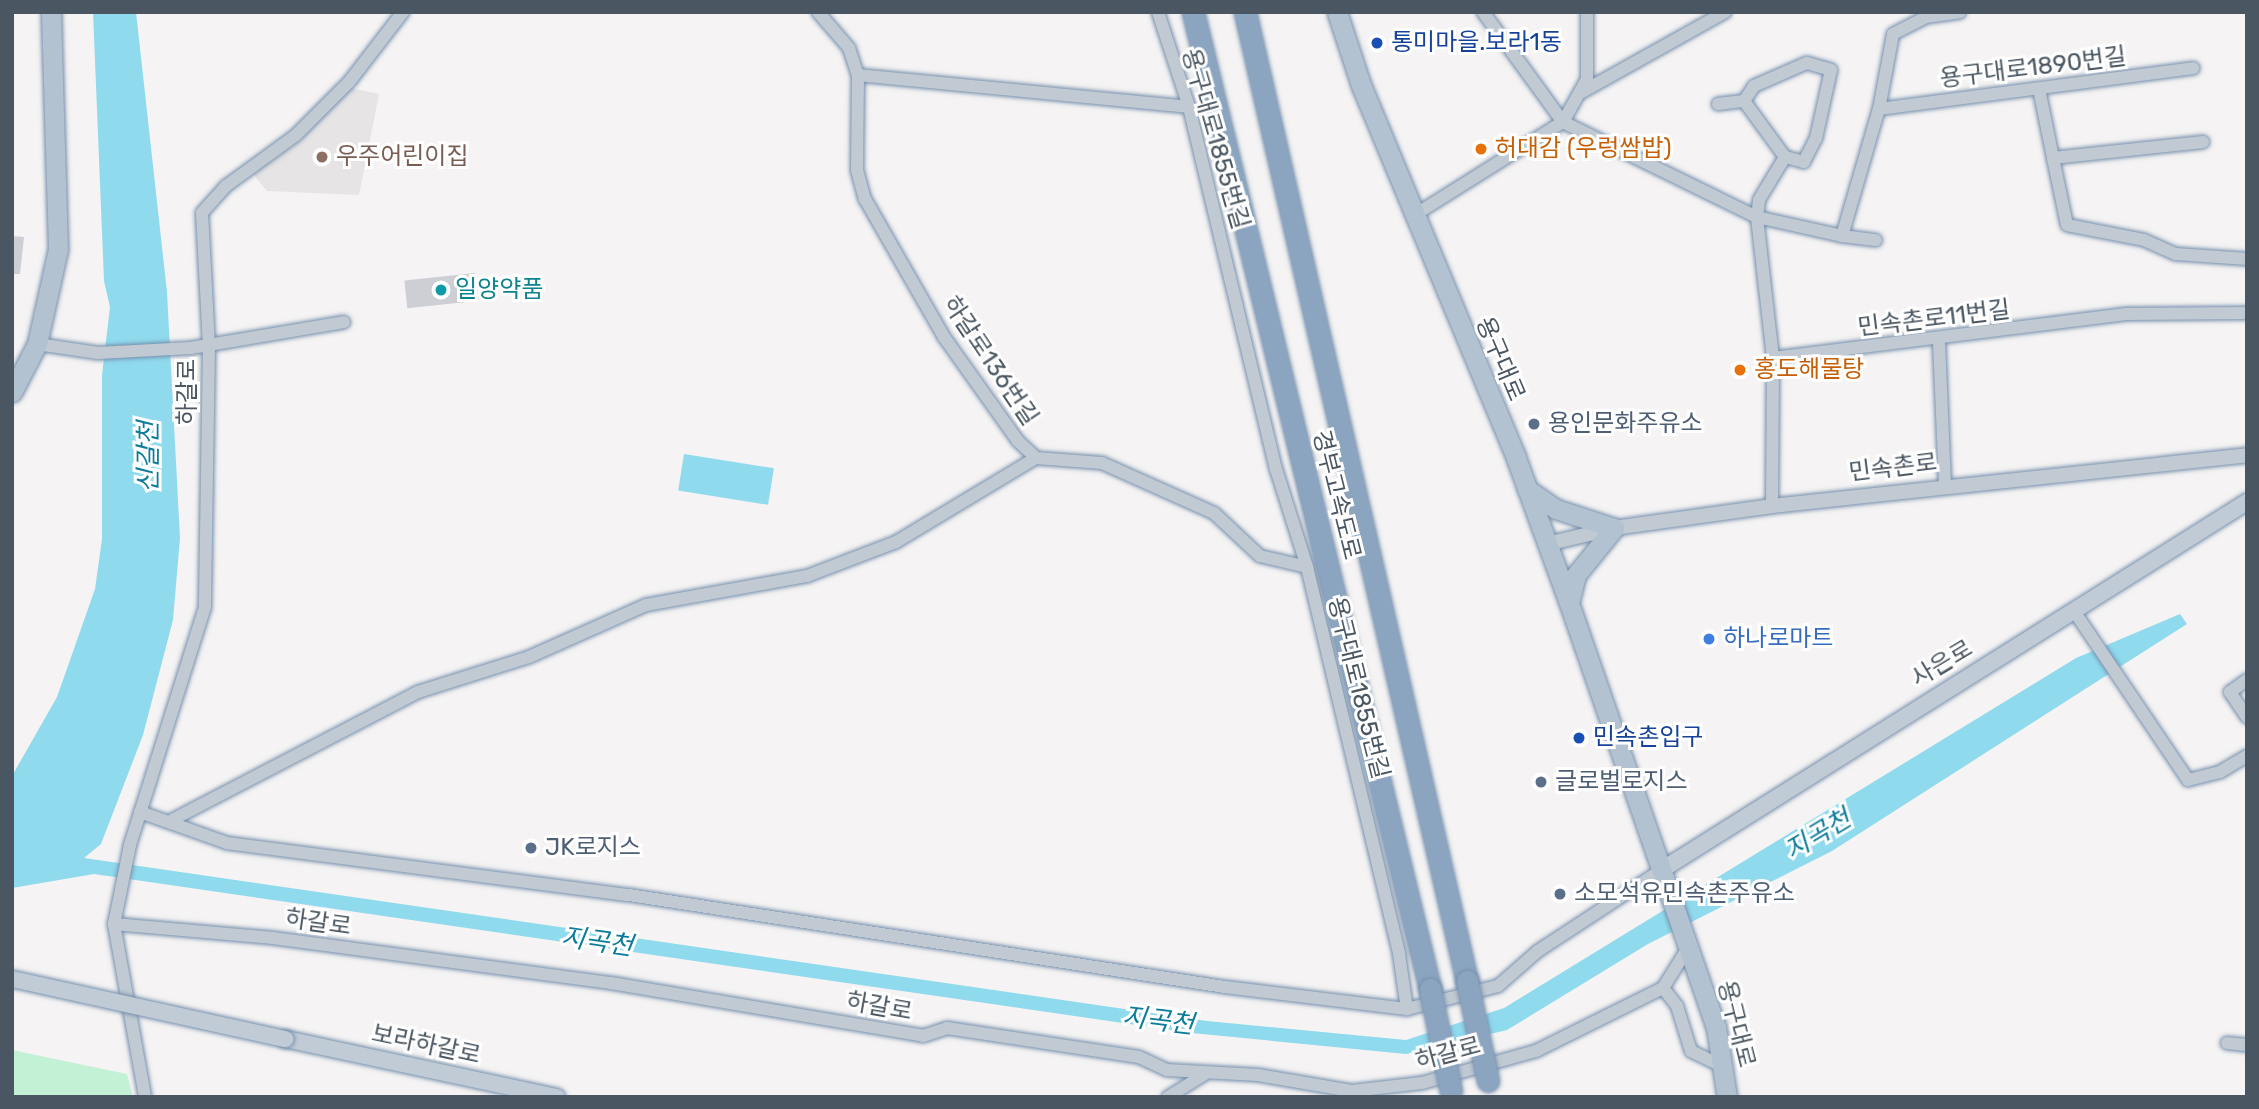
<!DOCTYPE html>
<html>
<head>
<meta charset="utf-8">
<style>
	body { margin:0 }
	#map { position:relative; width:2259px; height:1109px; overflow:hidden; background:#f5f3f3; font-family:Rubik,"Noto Sans KR",sans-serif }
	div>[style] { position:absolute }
	.education>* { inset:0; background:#e6e4e5 }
	.green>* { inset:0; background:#c3f1d5 }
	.water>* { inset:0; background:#90daee; transform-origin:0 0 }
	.building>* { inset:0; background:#cdcfd5; transform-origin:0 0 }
	.roads { filter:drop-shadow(0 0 2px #7690ad) drop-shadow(0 0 2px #7690ad) }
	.minor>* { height:12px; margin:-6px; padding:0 6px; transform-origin:6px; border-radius:6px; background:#c1cad2 }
	.tertiary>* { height:14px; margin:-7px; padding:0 7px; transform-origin:7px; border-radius:7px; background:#c1cad2 }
	.secondary>* { height:16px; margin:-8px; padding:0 8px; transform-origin:8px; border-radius:8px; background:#c1cbd6 }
	.primary>* { height:19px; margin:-9.5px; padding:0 9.5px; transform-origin:9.5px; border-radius:9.5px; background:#b3c2d1 }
	.motorway>* { height:21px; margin:-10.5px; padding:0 10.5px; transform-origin:10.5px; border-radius:10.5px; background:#8ba5c1 }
	.bridges { filter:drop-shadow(0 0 2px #7690ad) drop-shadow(0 0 2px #7690ad) }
	.secondary-bridge>* { height:16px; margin:-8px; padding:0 8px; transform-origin:8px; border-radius:8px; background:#c1cbd6 }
	.motorway-bridge>* { height:21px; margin:-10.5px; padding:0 10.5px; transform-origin:10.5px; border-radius:10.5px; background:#8ba5c1 }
	.dots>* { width:19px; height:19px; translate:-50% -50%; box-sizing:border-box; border:4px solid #fff; border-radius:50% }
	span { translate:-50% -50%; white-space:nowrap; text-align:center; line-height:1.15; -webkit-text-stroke:6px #fff; paint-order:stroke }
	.transit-label { font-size:24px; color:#164399 }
	.left { translate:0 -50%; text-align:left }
	.street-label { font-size:24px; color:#4a5661 }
	.food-label { font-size:24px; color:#c56008 }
	.education-label { font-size:24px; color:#785e54 }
	.culture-label { font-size:24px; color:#0d838f }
	.service-label { font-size:24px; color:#4e5e75 }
	.shop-label { font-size:24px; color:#366cbe }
	.water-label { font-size:26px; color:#0c7c9b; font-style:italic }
	.frame { position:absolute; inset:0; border:14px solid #4a5661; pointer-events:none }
</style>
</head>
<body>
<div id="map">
	<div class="education">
		<i style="clip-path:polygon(351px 88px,379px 94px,359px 195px,267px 191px,253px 174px,301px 140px)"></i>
	</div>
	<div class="green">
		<i style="clip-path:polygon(12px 1050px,127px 1074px,133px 1097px,12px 1097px)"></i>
	</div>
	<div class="water">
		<i style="clip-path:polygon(93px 12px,136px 12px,167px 292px,180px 538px,173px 620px,143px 735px,101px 844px,84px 858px,1207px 1021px,1406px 1040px,1504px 1008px,2076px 658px,2180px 614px,2187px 624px,1832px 851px,1648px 944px,1507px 1030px,1406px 1054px,1192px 1033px,94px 874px,12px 888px,12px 776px,57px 697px,95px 589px,102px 539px,102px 375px,110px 307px,104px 281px)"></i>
		<i style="left:684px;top:454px;width:91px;height:37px;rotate:9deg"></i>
	</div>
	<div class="building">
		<i style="clip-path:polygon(12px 236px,24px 237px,20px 274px,12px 274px)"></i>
		<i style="left:475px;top:273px;width:28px;height:71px;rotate:84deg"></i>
	</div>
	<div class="roads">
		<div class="minor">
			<i style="left:403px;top:12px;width:88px;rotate:127.6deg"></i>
			<i style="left:349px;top:82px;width:75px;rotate:135deg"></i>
			<i style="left:296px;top:135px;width:87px;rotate:143.9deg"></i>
			<i style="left:226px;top:186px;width:36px;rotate:132deg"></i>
			<i style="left:202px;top:213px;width:132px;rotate:87deg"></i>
			<i style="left:209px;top:345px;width:262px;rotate:90.9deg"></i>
			<i style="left:205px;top:607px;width:250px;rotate:107.5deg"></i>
			<i style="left:130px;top:845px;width:81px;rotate:101.4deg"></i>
			<i style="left:114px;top:924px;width:160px;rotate:5deg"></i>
			<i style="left:273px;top:938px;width:341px;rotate:7.6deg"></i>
			<i style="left:611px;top:983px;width:316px;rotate:9.6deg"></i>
			<i style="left:923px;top:1036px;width:25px;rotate:-18deg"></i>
			<i style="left:947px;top:1028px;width:194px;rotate:8.6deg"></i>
			<i style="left:1139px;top:1057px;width:31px;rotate:25deg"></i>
			<i style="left:1167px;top:1070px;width:91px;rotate:3.1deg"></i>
			<i style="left:1258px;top:1075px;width:95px;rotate:9.7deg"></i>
			<i style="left:1352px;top:1091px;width:70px;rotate:-6.5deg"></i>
			<i style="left:1422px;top:1083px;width:118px;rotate:-15.7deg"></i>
			<i style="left:1536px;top:1051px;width:142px;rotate:-26.4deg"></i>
			<i style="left:818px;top:12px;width:48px;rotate:49.3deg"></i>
			<i style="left:849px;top:48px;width:28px;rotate:72deg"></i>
			<i style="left:858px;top:75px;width:95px;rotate:90.6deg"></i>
			<i style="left:857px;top:170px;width:30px;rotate:75deg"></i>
			<i style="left:865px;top:199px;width:159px;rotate:60.2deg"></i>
			<i style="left:944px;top:337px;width:128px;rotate:54.6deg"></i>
			<i style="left:1018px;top:441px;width:25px;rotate:43deg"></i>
			<i style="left:1036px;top:458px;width:66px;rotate:4.3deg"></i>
			<i style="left:1102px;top:463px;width:123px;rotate:24.1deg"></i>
			<i style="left:1214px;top:513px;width:63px;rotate:43.1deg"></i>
			<i style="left:1260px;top:556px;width:48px;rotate:13.2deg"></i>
			<i style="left:1158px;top:12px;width:100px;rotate:71.9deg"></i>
			<i style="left:1189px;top:107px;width:372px;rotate:76.5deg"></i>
			<i style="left:1276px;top:469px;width:103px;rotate:72.4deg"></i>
			<i style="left:1307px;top:567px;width:398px;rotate:76.6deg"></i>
			<i style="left:1399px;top:954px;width:56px;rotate:81.7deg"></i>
			<i style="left:1407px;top:1009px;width:94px;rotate:-14.2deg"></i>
			<i style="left:1498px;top:986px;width:53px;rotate:-41.2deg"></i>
			<i style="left:1538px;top:951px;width:149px;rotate:-33.3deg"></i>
			<i style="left:1483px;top:12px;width:136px;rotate:54deg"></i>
			<i style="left:1563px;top:122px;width:216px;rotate:26.1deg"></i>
			<i style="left:1757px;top:217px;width:17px;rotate:-83deg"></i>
			<i style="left:1759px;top:200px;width:50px;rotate:-58.8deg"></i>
			<i style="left:1785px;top:157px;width:69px;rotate:-126.2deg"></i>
			<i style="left:1744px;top:101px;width:18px;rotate:-56deg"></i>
			<i style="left:1754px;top:86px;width:58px;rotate:-23.5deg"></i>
			<i style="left:1807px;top:63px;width:25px;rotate:16deg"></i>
			<i style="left:1831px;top:70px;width:70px;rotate:102.4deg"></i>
			<i style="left:1816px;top:138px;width:27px;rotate:117deg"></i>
			<i style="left:1804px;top:162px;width:20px;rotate:-165deg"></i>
			<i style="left:858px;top:75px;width:333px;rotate:5.5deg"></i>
			<i style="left:2039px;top:89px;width:70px;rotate:78.5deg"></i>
			<i style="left:1582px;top:92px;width:164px;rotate:-29.2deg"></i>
			<i style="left:1718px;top:104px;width:26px;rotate:-7deg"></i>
			<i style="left:1879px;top:109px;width:76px;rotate:-79.4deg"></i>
			<i style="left:1893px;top:34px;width:37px;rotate:-27deg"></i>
			<i style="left:1926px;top:17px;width:34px;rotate:-8deg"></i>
			<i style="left:2203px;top:142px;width:151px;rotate:173.9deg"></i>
			<i style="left:2053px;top:158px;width:68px;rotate:78.2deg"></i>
			<i style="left:2067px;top:225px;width:78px;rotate:11deg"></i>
			<i style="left:2144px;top:240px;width:35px;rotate:24deg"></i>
			<i style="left:2176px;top:254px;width:71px;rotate:4deg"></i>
			<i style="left:1413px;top:216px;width:177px;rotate:-32.1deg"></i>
			<i style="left:1563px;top:122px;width:49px;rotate:-60.8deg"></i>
			<i style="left:1587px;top:79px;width:67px;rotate:-90deg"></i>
			<i style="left:1842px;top:236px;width:34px;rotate:7deg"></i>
			<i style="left:1939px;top:342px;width:143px;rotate:87.6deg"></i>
			<i style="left:37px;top:344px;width:62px;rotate:8.4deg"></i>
			<i style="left:98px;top:353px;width:93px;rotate:-3.1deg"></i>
			<i style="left:191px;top:348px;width:155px;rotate:-9.6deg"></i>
			<i style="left:1773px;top:358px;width:142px;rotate:-96.5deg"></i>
			<i style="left:1757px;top:217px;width:87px;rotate:12.6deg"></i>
			<i style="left:1842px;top:236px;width:132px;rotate:-73.8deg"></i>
			<i style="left:1879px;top:109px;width:317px;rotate:-7.4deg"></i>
			<i style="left:1772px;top:506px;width:148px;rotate:-89.6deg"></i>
			<i style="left:1773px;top:358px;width:356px;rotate:-7.1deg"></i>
			<i style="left:2126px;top:314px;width:121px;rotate:-0.5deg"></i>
			<i style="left:2074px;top:611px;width:204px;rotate:56deg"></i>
			<i style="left:2188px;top:780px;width:33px;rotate:-14deg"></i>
			<i style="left:2220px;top:772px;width:31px;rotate:-31deg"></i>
			<i style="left:2247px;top:680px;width:21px;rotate:145deg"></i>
			<i style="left:2230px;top:692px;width:30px;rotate:56deg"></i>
			<i style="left:140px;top:812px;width:92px;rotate:19.6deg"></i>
			<i style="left:227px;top:843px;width:405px;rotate:7.4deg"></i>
			<i style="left:629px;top:895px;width:603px;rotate:8.78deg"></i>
			<i style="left:1225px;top:987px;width:183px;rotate:6.9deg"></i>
			<i style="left:172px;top:820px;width:277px;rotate:-27.5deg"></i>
			<i style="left:418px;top:692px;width:116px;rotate:-17.5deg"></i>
			<i style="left:529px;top:657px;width:128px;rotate:-24deg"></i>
			<i style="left:646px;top:605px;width:164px;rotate:-10.2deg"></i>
			<i style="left:807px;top:576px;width:95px;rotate:-20.9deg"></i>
			<i style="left:896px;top:542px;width:163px;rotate:-31deg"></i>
			<i style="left:114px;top:924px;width:176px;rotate:79.8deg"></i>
			<i style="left:1663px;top:988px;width:23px;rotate:52deg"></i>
			<i style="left:1677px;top:1006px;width:47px;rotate:72.7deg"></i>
			<i style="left:1691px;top:1051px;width:34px;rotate:26deg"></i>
			<i style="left:1663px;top:988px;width:47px;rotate:-58deg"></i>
			<i style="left:2227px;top:1043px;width:20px;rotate:6deg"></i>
			<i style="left:1168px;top:1097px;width:44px;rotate:-31.9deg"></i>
		</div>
		<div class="tertiary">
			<i style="left:1547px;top:544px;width:69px;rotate:-13.4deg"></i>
			<i style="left:1614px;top:528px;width:160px;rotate:-7.9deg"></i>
			<i style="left:1772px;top:506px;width:478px;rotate:-6.1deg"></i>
		</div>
		<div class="secondary">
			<i style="left:1663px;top:869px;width:690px;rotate:-32.15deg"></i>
			<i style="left:286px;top:1039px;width:277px;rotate:12.1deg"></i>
		</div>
		<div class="primary">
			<i style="left:1337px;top:12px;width:77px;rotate:71.8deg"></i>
			<i style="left:1361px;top:85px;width:404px;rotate:67.4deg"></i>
			<i style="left:1516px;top:458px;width:154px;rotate:69.9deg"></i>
			<i style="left:1569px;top:603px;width:449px;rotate:70.9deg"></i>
			<i style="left:1716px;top:1027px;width:71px;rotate:81.1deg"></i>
			<i style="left:12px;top:392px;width:54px;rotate:-62.5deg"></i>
			<i style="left:37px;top:344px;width:97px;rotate:-77.5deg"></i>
			<i style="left:58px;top:249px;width:237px;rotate:-91.7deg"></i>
			<i style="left:1527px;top:489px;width:35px;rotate:35deg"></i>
			<i style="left:1556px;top:509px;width:61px;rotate:18.1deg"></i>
			<i style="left:1614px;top:528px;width:60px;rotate:129deg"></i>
			<i style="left:1576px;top:575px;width:29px;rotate:104deg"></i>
		</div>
		<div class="motorway">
			<i style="left:1193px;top:12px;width:1005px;rotate:76.36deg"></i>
			<i style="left:1245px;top:12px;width:994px;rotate:77.1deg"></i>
		</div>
	</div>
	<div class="bridges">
		<div class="secondary-bridge">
			<i style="left:12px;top:979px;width:280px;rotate:12.4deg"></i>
		</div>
		<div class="motorway-bridge">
			<i style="left:1467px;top:981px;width:102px;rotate:78.1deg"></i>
			<i style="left:1430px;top:989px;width:104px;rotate:78.4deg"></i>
		</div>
	</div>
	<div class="dots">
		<i style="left:1377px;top:43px;background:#1a4fb4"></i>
		<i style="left:1481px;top:149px;background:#e8710a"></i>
		<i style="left:322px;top:157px;background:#8d6e63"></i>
		<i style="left:441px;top:290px;background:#0f9aa8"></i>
		<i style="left:1740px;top:370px;background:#e8710a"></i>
		<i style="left:1534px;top:424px;background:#5c6f8a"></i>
		<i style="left:1709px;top:639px;background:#3f7fe0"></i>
		<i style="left:1579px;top:738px;background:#1a4fb4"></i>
		<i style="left:1541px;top:782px;background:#5c6f8a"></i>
		<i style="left:531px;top:848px;background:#5c6f8a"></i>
		<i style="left:1560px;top:894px;background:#5c6f8a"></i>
	</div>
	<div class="transit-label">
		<span class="left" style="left:1391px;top:43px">통미마을.보라1동</span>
		<span class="left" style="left:1593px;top:738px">민속촌입구</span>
	</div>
	<div class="street-label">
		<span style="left:2033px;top:68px;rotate:-7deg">용구대로1890번길</span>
		<span style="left:1215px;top:139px;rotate:74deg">용구대로1855번길</span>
		<span style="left:1934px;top:319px;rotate:-7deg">민속촌로11번길</span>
		<span style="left:1500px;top:359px;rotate:67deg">용구대로</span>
		<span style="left:990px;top:361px;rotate:56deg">하갈로136번길</span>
		<span style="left:188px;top:392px;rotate:-90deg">하갈로</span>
		<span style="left:1893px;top:468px;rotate:-7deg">민속촌로</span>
		<span style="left:1336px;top:495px;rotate:76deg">경부고속도로</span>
		<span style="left:1942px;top:664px;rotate:-31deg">사은로</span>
		<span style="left:1358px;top:688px;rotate:76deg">용구대로1855번길</span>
		<span style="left:318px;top:923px;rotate:8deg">하갈로</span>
		<span style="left:879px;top:1007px;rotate:10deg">하갈로</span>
		<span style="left:1736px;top:1024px;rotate:76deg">용구대로</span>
		<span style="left:426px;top:1045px;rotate:12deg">보라하갈로</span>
		<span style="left:1448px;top:1054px;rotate:-15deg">하갈로</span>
	</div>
	<div class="food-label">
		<span class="left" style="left:1495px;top:149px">허대감 (우렁쌈밥)</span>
		<span class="left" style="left:1754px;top:370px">홍도해물탕</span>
	</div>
	<div class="education-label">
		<span class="left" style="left:336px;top:157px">우주어린이집</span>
	</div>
	<div class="culture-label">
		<span class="left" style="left:455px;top:290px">일양약품</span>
	</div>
	<div class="service-label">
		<span class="left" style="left:1548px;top:424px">용인문화주유소</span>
		<span class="left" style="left:1555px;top:782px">글로벌로지스</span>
		<span class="left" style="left:545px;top:848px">JK로지스</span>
		<span class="left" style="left:1574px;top:894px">소모석유민속촌주유소</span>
	</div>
	<div class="shop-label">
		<span class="left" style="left:1723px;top:639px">하나로마트</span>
	</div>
	<div class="water-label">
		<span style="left:149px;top:457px;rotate:-90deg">신갈천</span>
		<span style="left:1818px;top:835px;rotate:-31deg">지곡천</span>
		<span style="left:597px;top:942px;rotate:8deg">지곡천</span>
		<span style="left:1158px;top:1021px;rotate:7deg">지곡천</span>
	</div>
	<div class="frame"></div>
</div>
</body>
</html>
